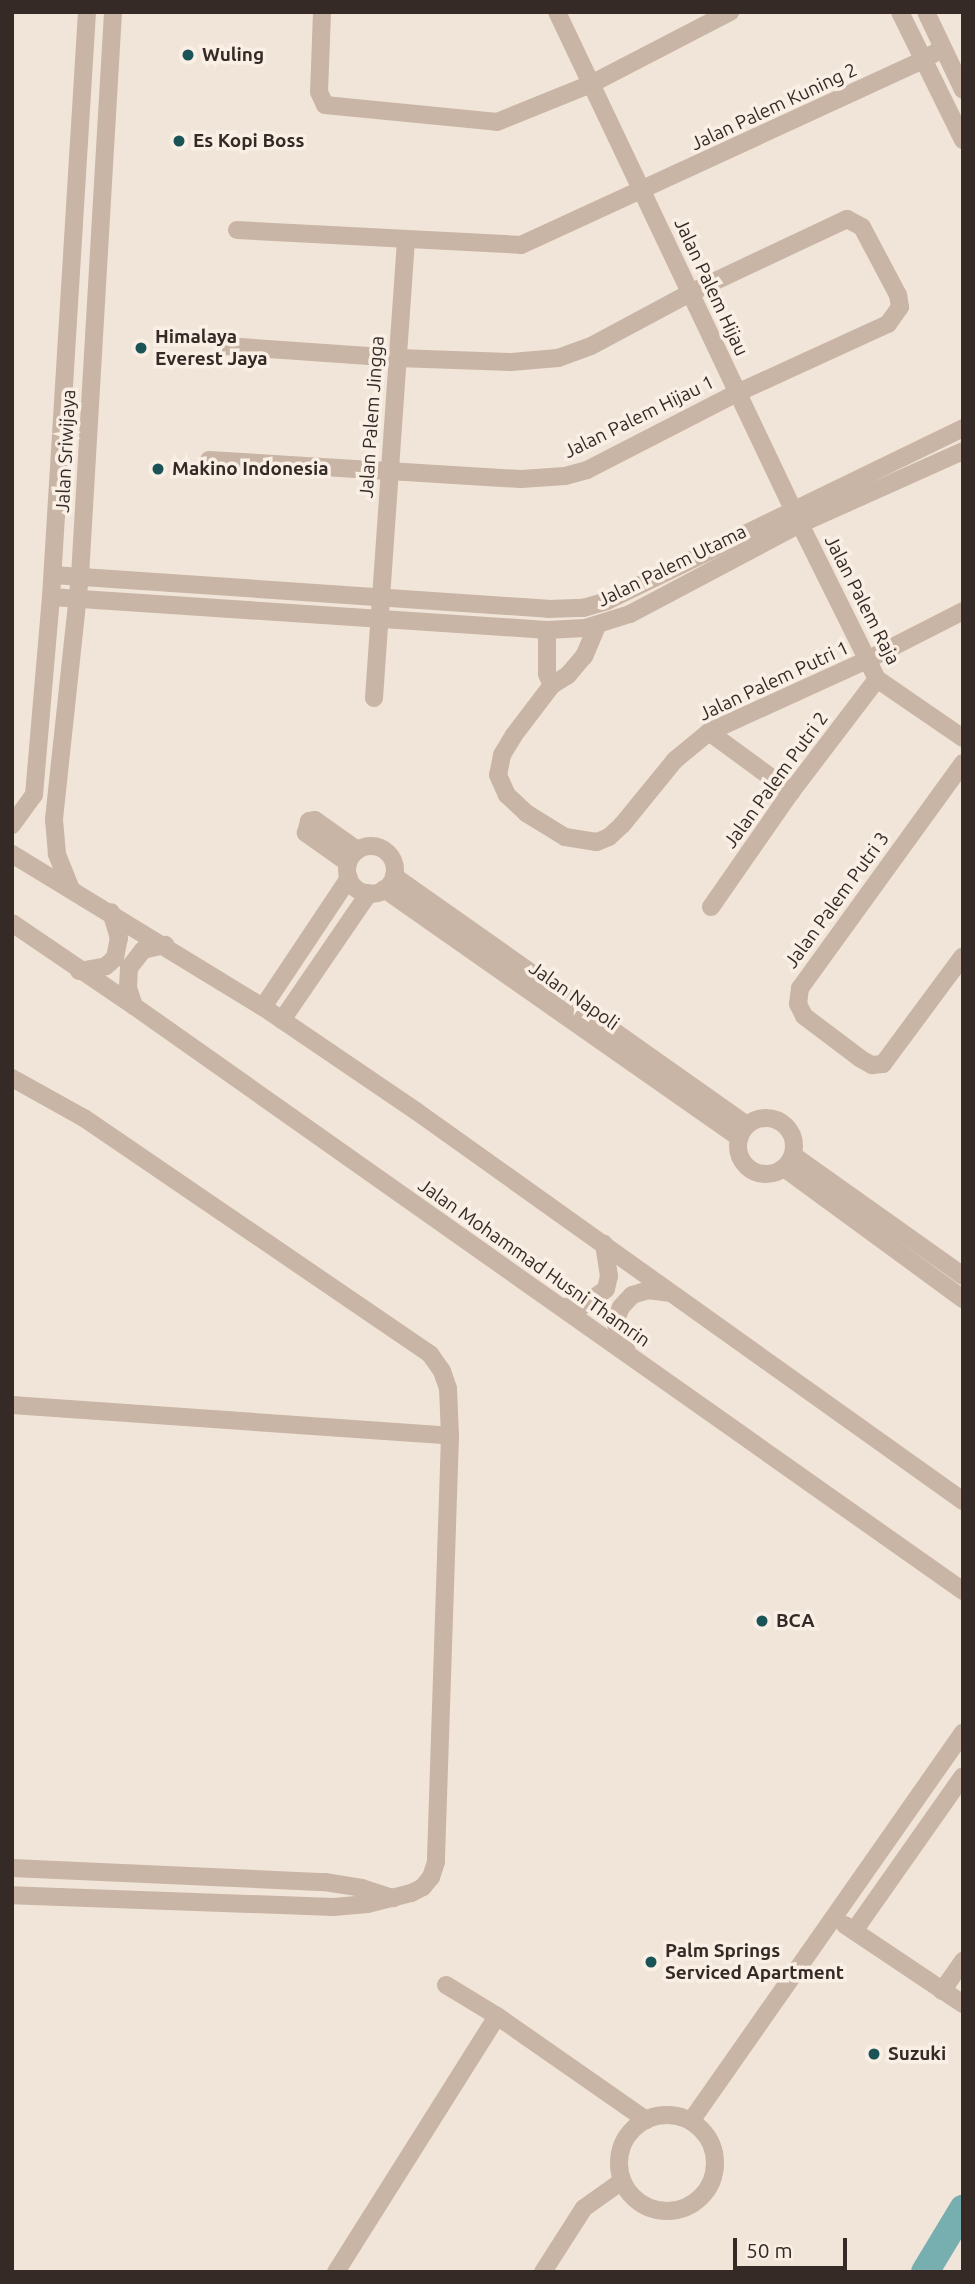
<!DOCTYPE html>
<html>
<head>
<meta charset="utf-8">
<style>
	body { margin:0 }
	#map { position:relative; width:975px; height:2284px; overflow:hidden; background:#f1e5d9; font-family:Ubuntu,sans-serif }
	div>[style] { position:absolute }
	.river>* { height:28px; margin:-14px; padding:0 14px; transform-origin:14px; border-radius:14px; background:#77aeaf }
	.minor>* { height:18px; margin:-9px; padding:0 9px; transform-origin:9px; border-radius:9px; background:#c9b5a5 }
	.minor>.ring { margin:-9px; padding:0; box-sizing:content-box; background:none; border:18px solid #c9b5a5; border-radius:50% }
	.dots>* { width:19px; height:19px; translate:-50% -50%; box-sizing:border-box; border:4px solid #f9efe5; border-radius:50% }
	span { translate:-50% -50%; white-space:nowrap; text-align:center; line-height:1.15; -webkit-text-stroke:7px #f9efe5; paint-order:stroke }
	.poi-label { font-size:19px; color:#352a26; font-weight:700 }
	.left { translate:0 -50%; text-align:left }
	.street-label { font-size:19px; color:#352a26 }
	.frame { position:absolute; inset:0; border:14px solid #352a26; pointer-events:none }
	.scale { position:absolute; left:733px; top:2238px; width:114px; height:32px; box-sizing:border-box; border:4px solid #352a26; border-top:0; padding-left:9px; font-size:21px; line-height:24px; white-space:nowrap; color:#352a26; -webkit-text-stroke:5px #f9efe5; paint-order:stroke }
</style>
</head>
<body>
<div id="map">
	<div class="river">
		<i style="left:925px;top:2272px;width:74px;rotate:-58.9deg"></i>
	</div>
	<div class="minor">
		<i style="left:322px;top:12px;width:80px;rotate:92.1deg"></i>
		<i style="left:319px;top:92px;width:14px;rotate:65deg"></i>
		<i style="left:325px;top:105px;width:173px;rotate:5.6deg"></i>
		<i style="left:497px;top:122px;width:101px;rotate:-22deg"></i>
		<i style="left:591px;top:84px;width:157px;rotate:-27.4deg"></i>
		<i style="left:557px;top:12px;width:567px;rotate:64.61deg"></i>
		<i style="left:800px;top:524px;width:173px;rotate:63.6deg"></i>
		<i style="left:877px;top:679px;width:104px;rotate:34.5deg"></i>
		<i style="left:900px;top:12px;width:143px;rotate:63.8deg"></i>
		<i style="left:926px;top:12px;width:86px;rotate:64.6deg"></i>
		<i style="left:237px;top:230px;width:284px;rotate:3deg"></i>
		<i style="left:521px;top:245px;width:443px;rotate:-24.7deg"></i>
		<i style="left:923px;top:60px;width:23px;rotate:-31deg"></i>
		<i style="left:209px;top:460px;width:313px;rotate:3.5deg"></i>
		<i style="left:521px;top:479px;width:44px;rotate:-3.9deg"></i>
		<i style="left:565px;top:476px;width:23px;rotate:-15deg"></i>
		<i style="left:587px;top:470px;width:169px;rotate:-27.2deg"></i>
		<i style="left:737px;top:393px;width:166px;rotate:-24.6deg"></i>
		<i style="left:888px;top:324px;width:21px;rotate:-55deg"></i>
		<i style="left:900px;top:307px;width:12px;rotate:-99deg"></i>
		<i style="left:898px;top:295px;width:77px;rotate:-117.9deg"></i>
		<i style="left:862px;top:227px;width:17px;rotate:-152deg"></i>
		<i style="left:847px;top:219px;width:174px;rotate:154.8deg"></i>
		<i style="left:690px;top:293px;width:112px;rotate:151.8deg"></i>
		<i style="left:591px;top:346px;width:35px;rotate:160deg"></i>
		<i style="left:558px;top:358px;width:47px;rotate:175.1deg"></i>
		<i style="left:511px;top:362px;width:114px;rotate:-178deg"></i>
		<i style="left:397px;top:358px;width:171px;rotate:-176deg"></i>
		<i style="left:53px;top:575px;width:496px;rotate:3.9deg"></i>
		<i style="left:548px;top:609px;width:35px;rotate:-2deg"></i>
		<i style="left:583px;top:608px;width:25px;rotate:-16deg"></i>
		<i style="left:607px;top:601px;width:396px;rotate:-25.9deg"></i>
		<i style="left:51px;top:597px;width:497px;rotate:3.8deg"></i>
		<i style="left:547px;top:630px;width:38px;rotate:-3deg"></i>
		<i style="left:585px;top:628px;width:47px;rotate:-17.3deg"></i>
		<i style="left:630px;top:614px;width:192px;rotate:-27.9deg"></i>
		<i style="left:800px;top:524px;width:179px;rotate:-24.1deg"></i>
		<i style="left:597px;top:626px;width:33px;rotate:113deg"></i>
		<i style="left:584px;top:656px;width:25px;rotate:130deg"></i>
		<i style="left:568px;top:675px;width:19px;rotate:148deg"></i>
		<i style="left:552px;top:685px;width:63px;rotate:127.2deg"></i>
		<i style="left:514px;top:735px;width:23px;rotate:121deg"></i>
		<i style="left:502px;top:755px;width:20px;rotate:101deg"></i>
		<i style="left:498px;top:775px;width:22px;rotate:66deg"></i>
		<i style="left:507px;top:795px;width:26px;rotate:43deg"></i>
		<i style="left:526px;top:813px;width:46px;rotate:31.6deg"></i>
		<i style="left:565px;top:837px;width:32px;rotate:9deg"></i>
		<i style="left:597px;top:842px;width:13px;rotate:-23deg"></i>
		<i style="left:609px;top:837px;width:18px;rotate:-43deg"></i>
		<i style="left:622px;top:825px;width:84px;rotate:-50.8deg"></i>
		<i style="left:675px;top:760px;width:44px;rotate:-39.5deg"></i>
		<i style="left:709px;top:732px;width:174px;rotate:-24.5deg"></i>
		<i style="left:867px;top:660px;width:108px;rotate:-27deg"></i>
		<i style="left:547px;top:630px;width:44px;rotate:90deg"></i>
		<i style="left:547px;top:674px;width:12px;rotate:66deg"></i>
		<i style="left:374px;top:698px;width:458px;rotate:-86deg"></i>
		<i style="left:709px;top:732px;width:102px;rotate:36.2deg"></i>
		<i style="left:963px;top:763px;width:278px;rotate:125.9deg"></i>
		<i style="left:800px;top:988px;width:16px;rotate:97deg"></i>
		<i style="left:798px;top:1004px;width:13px;rotate:63deg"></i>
		<i style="left:804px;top:1016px;width:71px;rotate:37deg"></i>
		<i style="left:861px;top:1059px;width:13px;rotate:29deg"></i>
		<i style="left:872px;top:1065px;width:11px;rotate:-5deg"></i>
		<i style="left:883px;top:1064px;width:134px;rotate:-53.5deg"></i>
		<i style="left:12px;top:825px;width:37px;rotate:-54deg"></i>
		<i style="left:34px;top:795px;width:199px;rotate:-85.1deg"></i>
		<i style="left:51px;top:597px;width:586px;rotate:-86.48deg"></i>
		<i class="ring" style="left:347px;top:846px;width:30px;height:30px"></i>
		<i style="left:12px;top:854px;width:294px;rotate:31.4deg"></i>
		<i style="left:263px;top:1007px;width:185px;rotate:34.2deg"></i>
		<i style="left:416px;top:1111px;width:672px;rotate:35.49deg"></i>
		<i style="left:348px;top:863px;width:52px;rotate:-144.5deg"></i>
		<i style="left:306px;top:833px;width:12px;rotate:-76deg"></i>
		<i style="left:309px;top:821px;width:6px;rotate:-9deg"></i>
		<i style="left:315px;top:820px;width:52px;rotate:35.5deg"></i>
		<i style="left:394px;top:876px;width:432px;rotate:35.2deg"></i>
		<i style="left:71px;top:889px;width:38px;rotate:-112deg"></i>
		<i style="left:57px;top:854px;width:35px;rotate:-95deg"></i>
		<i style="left:54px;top:819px;width:244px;rotate:-83.9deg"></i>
		<i style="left:80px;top:576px;width:565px;rotate:-86.65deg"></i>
		<i style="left:384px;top:889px;width:434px;rotate:35deg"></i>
		<i style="left:711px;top:907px;width:140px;rotate:-55.2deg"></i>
		<i style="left:791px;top:792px;width:142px;rotate:-52.7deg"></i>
		<i style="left:12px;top:923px;width:148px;rotate:34.2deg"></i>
		<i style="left:134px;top:1006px;width:1015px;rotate:35.21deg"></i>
		<i style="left:79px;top:971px;width:27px;rotate:-10deg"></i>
		<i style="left:106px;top:966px;width:12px;rotate:-42deg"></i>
		<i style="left:115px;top:958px;width:20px;rotate:-79deg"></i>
		<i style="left:119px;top:938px;width:27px;rotate:-107deg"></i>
		<i style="left:134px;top:1006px;width:20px;rotate:-108deg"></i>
		<i style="left:128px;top:987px;width:19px;rotate:-87deg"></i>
		<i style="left:129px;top:968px;width:23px;rotate:-52deg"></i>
		<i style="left:143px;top:950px;width:23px;rotate:-13deg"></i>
		<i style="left:263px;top:1007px;width:155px;rotate:-56.3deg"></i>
		<i style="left:282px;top:1020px;width:154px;rotate:-55.6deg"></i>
		<i style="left:12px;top:1078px;width:82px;rotate:29.1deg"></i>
		<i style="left:84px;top:1118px;width:419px;rotate:34.3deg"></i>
		<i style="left:430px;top:1354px;width:21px;rotate:55deg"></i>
		<i style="left:442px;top:1371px;width:18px;rotate:71deg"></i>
		<i style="left:448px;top:1388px;width:48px;rotate:87.6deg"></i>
		<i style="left:450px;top:1436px;width:426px;rotate:91.9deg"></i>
		<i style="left:436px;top:1862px;width:16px;rotate:108deg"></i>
		<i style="left:431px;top:1877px;width:13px;rotate:129deg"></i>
		<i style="left:423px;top:1887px;width:13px;rotate:153deg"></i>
		<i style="left:411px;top:1893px;width:44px;rotate:165.7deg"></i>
		<i style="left:368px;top:1904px;width:35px;rotate:175deg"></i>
		<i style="left:333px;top:1907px;width:321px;rotate:-177.9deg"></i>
		<i class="ring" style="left:738px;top:1118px;width:38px;height:38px"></i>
		<i style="left:793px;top:1155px;width:209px;rotate:35.4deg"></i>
		<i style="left:784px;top:1168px;width:222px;rotate:36.2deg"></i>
		<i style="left:562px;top:1307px;width:20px;rotate:-3deg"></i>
		<i style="left:582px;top:1306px;width:29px;rotate:-35deg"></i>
		<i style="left:606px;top:1289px;width:13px;rotate:-77deg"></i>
		<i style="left:609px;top:1276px;width:33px;rotate:-99deg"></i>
		<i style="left:628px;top:1354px;width:35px;rotate:-112deg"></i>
		<i style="left:615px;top:1322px;width:16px;rotate:-68deg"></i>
		<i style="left:621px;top:1307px;width:16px;rotate:-47deg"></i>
		<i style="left:632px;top:1295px;width:17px;rotate:-17deg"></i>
		<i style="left:648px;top:1290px;width:21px;rotate:8deg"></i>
		<i style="left:12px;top:1405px;width:439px;rotate:4deg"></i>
		<i style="left:12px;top:1868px;width:313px;rotate:2.6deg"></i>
		<i style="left:325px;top:1882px;width:37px;rotate:9deg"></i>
		<i style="left:362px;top:1888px;width:33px;rotate:18deg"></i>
		<i style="left:845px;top:1925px;width:142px;rotate:33.8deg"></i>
		<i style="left:854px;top:1931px;width:189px;rotate:-54.9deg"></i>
		<i style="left:446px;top:1985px;width:60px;rotate:31.3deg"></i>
		<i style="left:942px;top:1991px;width:37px;rotate:-55deg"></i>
		<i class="ring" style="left:619px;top:2115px;width:78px;height:78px"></i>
		<i style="left:691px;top:2121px;width:474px;rotate:-55deg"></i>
		<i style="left:336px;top:2272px;width:302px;rotate:-57.8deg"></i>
		<i style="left:497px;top:2016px;width:182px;rotate:34.9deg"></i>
		<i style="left:543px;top:2272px;width:76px;rotate:-57.4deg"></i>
		<i style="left:584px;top:2208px;width:47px;rotate:-35.4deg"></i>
	</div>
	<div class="dots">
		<i style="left:188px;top:55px;background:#1b5457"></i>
		<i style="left:179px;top:141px;background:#1b5457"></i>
		<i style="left:141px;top:348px;background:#1b5457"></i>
		<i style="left:158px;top:469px;background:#1b5457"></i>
		<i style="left:762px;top:1621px;background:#1b5457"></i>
		<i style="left:651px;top:1962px;background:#1b5457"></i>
		<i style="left:874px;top:2054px;background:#1b5457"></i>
	</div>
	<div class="poi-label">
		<span class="left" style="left:202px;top:55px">Wuling</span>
		<span class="left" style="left:193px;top:141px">Es Kopi Boss</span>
		<span class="left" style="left:155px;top:348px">Himalaya<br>Everest Jaya</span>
		<span class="left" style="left:172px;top:469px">Makino Indonesia</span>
		<span class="left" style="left:776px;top:1621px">BCA</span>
		<span class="left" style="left:665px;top:1962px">Palm Springs<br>Serviced Apartment</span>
		<span class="left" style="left:888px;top:2054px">Suzuki</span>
	</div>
	<div class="street-label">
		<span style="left:774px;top:107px;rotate:-25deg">Jalan Palem Kuning 2</span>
		<span style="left:711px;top:287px;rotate:65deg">Jalan Palem Hijau</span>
		<span style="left:372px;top:417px;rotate:-86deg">Jalan Palem Jingga</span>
		<span style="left:639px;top:417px;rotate:-26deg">Jalan Palem Hijau 1</span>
		<span style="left:66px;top:451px;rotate:-87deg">Jalan Sriwijaya</span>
		<span style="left:672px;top:566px;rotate:-26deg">Jalan Palem Utama</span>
		<span style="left:862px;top:600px;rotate:63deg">Jalan Palem Raja</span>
		<span style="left:774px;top:681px;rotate:-25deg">Jalan Palem Putri 1</span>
		<span style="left:776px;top:780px;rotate:-54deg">Jalan Palem Putri 2</span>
		<span style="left:837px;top:900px;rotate:-54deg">Jalan Palem Putri 3</span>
		<span style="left:574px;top:996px;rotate:35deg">Jalan Napoli</span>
		<span style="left:534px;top:1263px;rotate:35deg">Jalan Mohammad Husni Thamrin</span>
	</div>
	<div class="frame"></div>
	<div class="scale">50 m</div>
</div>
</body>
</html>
